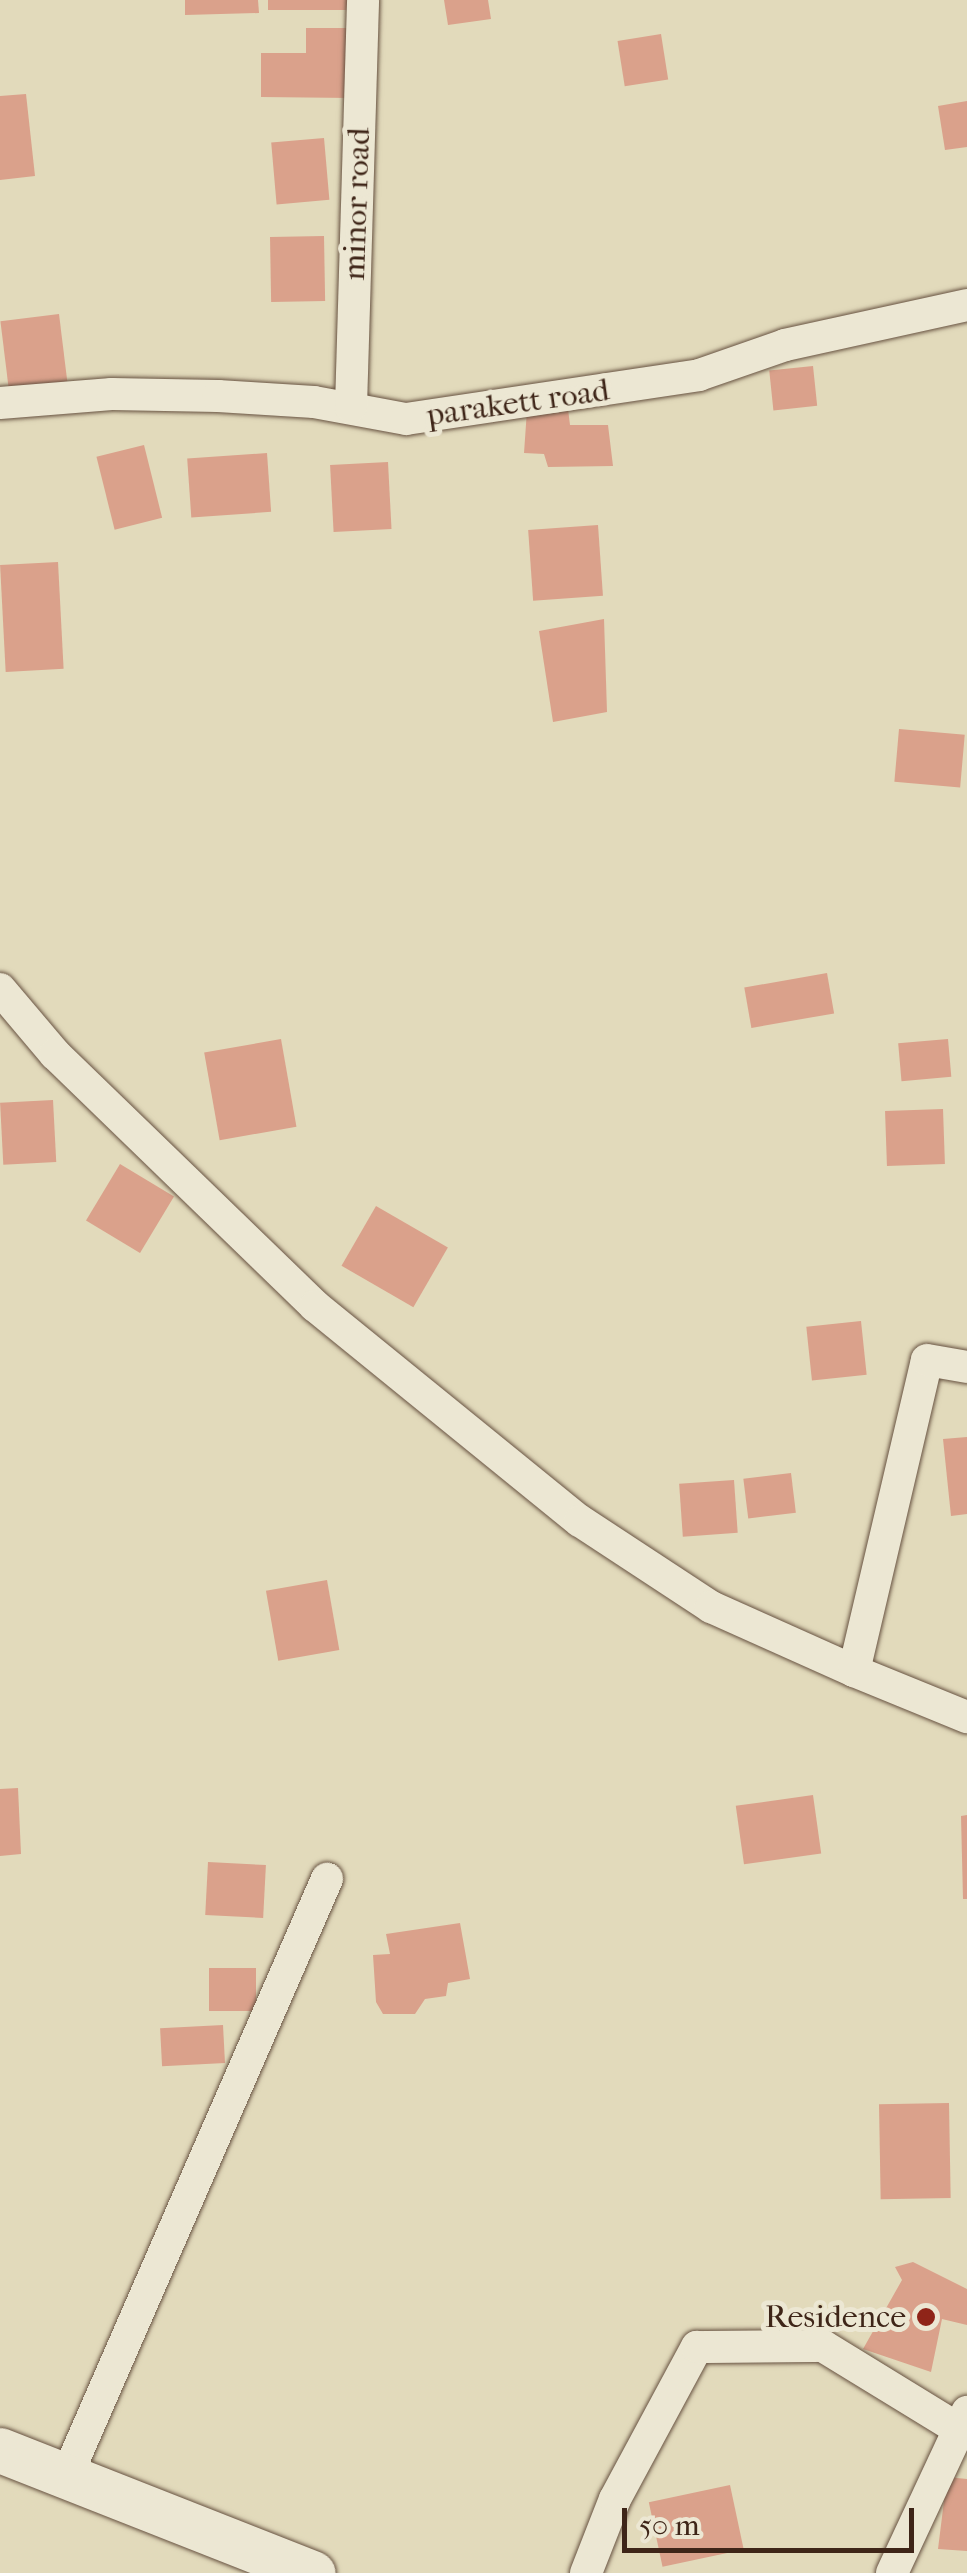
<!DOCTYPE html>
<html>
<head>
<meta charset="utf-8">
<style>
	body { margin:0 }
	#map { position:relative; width:967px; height:2573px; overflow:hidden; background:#e2dabb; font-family:"IM FELL French Canon",serif }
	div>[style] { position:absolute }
	.building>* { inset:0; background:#daa18b; transform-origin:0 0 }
	.roads { filter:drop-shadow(0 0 2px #675241) drop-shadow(0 0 2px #675241) }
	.minor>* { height:32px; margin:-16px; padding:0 16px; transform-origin:16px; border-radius:16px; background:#ece7d3 }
	.secondary>* { height:45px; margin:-22.5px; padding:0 22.5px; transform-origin:22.5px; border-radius:22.5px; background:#ece7d3 }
	.dots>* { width:28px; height:28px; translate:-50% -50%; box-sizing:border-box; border:5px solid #ece7d3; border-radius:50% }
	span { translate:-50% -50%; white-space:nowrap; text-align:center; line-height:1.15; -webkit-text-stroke:10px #ece7d3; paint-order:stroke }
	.street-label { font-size:32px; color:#3e2518 }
	.poi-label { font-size:32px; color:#3e2518 }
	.right { translate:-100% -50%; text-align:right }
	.scale { position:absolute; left:622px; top:2508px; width:292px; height:45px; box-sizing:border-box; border:5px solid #3e2518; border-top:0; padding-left:12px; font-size:30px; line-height:35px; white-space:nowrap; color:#3e2518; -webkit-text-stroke:8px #ece7d3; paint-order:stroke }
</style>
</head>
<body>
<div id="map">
	<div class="building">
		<i style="clip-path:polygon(185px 0,258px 0,259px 13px,185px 15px)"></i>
		<i style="left:268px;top:0;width:82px;height:10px"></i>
		<i style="clip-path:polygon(444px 0,488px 0,491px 19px,448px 25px)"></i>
		<i style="clip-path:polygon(306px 28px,351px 28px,351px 98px,261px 97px,261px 53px,306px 53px)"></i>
		<i style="left:661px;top:34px;width:46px;height:44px;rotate:81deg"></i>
		<i style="clip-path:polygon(26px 94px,35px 176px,0 180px,0 96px)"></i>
		<i style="clip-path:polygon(967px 101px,967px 147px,945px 150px,938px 106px)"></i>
		<i style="left:324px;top:138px;width:62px;height:53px;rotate:85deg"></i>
		<i style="left:324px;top:236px;width:65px;height:54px;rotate:89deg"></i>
		<i style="left:59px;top:314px;width:68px;height:59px;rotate:83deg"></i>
		<i style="left:813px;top:366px;width:40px;height:44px;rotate:84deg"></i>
		<i style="clip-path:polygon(568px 409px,570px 425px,608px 425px,613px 466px,548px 467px,544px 454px,524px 453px,527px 410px)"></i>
		<i style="left:144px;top:445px;width:75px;height:49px;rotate:76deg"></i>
		<i style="left:267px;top:453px;width:59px;height:80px;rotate:86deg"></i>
		<i style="left:388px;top:462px;width:67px;height:58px;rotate:87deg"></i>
		<i style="left:598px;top:525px;width:71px;height:70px;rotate:86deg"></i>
		<i style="left:58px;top:562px;width:107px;height:58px;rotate:87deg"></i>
		<i style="clip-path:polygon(604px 619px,607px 712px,553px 722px,539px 631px)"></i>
		<i style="left:899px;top:729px;width:66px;height:53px;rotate:5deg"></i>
		<i style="left:827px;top:973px;width:41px;height:84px;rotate:80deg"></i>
		<i style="left:281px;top:1039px;width:89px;height:78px;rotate:80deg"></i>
		<i style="left:948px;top:1039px;width:38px;height:50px;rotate:85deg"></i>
		<i style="left:53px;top:1100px;width:62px;height:53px;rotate:87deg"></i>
		<i style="left:943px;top:1109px;width:55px;height:58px;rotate:88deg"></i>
		<i style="left:120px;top:1164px;width:63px;height:66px;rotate:31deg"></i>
		<i style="left:376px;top:1206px;width:83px;height:69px;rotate:30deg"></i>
		<i style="left:861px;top:1321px;width:54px;height:55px;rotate:84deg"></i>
		<i style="clip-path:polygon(967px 1437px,967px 1514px,951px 1516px,943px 1439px)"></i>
		<i style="left:791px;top:1473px;width:40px;height:48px;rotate:83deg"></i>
		<i style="left:734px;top:1480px;width:53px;height:55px;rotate:86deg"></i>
		<i style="left:327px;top:1580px;width:71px;height:62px;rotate:80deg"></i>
		<i style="clip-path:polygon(18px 1788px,21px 1854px,0 1856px,0 1789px)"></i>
		<i style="left:813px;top:1795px;width:59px;height:78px;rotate:82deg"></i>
		<i style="clip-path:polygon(967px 1815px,967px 1899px,963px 1899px,961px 1816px)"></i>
		<i style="left:208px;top:1862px;width:58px;height:53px;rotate:3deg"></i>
		<i style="clip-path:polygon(460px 1923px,470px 1979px,448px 1983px,446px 1996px,425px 1999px,415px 2014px,383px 2014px,376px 2002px,373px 1955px,390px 1954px,386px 1934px)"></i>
		<i style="left:209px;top:1968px;width:47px;height:43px"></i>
		<i style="left:223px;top:2025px;width:38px;height:63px;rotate:87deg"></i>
		<i style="left:949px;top:2103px;width:95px;height:70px;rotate:89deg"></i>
		<i style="clip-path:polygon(913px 2262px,967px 2289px,967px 2325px,942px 2319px,931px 2372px,863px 2349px,902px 2280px,895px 2267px)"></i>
		<i style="clip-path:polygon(947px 2477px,967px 2479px,967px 2551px,938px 2549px)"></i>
		<i style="left:730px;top:2485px;width:66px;height:83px;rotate:78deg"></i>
	</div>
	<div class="roads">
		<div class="minor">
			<i style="left:0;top:403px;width:112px;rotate:-4.6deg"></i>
			<i style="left:112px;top:394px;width:106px;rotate:1.1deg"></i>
			<i style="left:218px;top:396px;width:96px;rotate:3.6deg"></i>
			<i style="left:314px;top:402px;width:94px;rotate:10.5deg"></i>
			<i style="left:406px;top:419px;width:296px;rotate:-8.5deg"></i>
			<i style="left:699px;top:375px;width:91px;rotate:-19.2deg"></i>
			<i style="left:785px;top:345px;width:186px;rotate:-12.4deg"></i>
			<i style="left:351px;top:407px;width:407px;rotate:-88.3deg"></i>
			<i style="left:0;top:989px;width:85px;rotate:49.8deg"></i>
			<i style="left:55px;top:1054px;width:362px;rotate:44.1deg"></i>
			<i style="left:315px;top:1306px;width:341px;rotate:39.1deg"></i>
			<i style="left:580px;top:1521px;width:157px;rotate:33.3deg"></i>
			<i style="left:711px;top:1607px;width:157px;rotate:24.1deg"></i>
			<i style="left:854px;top:1671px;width:319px;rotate:-76.8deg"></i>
			<i style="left:927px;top:1360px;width:41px;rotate:9.9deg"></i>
			<i style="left:854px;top:1671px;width:122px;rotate:22.2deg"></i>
			<i style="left:65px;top:2480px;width:656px;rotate:-66.45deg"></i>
			<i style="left:586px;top:2573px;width:79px;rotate:-68.6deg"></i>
			<i style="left:615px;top:2499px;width:173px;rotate:-61.7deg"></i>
			<i style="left:697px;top:2347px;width:126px;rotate:-0.5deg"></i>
			<i style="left:823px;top:2346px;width:161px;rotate:31.5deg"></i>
			<i style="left:892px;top:2573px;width:178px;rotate:-65deg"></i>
		</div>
		<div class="secondary">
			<i style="left:0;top:2450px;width:336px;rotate:21.5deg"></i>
		</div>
	</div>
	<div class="dots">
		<i style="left:926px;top:2317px;background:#8f2418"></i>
	</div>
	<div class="street-label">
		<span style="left:357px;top:204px;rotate:-88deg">minor road</span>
		<span style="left:518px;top:403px;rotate:-8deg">parakett road</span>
	</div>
	<div class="poi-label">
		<span class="right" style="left:906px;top:2317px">Residence</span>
	</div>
	<div class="scale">50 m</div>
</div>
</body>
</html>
